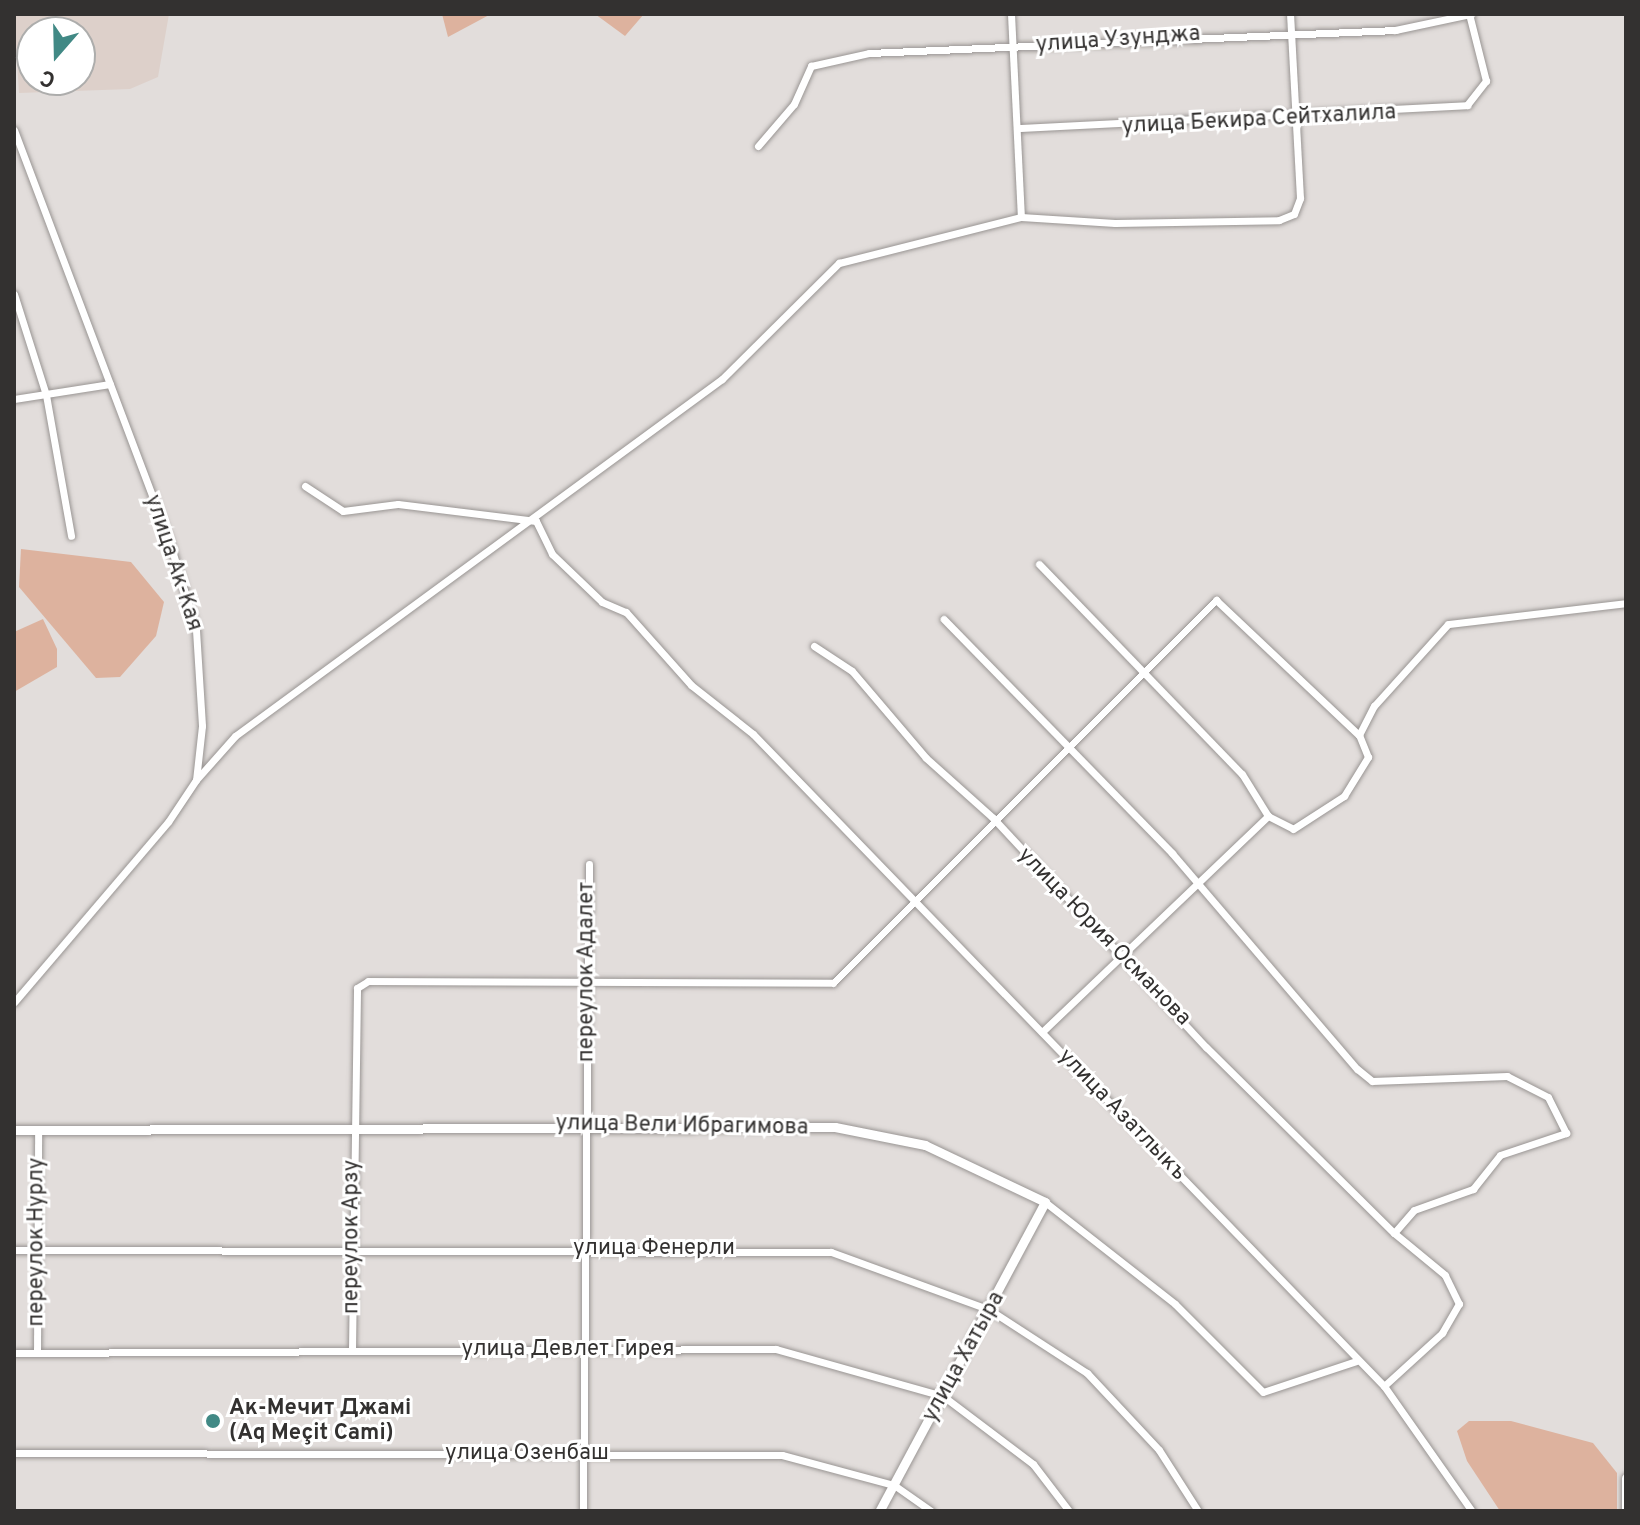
<!DOCTYPE html>
<html>
<head>
<meta charset="utf-8">
<style>
	body { margin:0 }
	#map { position:relative; width:1640px; height:1525px; overflow:hidden; background:#e2dddb; font-family:Overpass,sans-serif }
	div>[style] { position:absolute }
	.built>* { inset:0; background:#ddd0ca }
	.green>* { inset:0; background:#ddb29e }
	.roads { filter:drop-shadow(0 0 2px #999593) drop-shadow(0 0 2px #999593) }
	.minor>* { height:7px; margin:-3.5px; padding:0 3.5px; transform-origin:3.5px; border-radius:3.5px; background:#fff }
	.tertiary>* { height:9px; margin:-4.5px; padding:0 4.5px; transform-origin:4.5px; border-radius:4.5px; background:#fff }
	.dots>* { width:22px; height:22px; translate:-50% -50%; box-sizing:border-box; border:4px solid #fff; border-radius:50% }
	span { translate:-50% -50%; white-space:nowrap; text-align:center; line-height:1.15; -webkit-text-stroke:6px #fff; paint-order:stroke }
	.street-label { font-size:22px; color:#333130 }
	.poi-label { font-size:22px; color:#333130; font-weight:700 }
	.left { translate:0 -50%; text-align:left }
	.frame { position:absolute; inset:0; border:16px solid #333130; pointer-events:none }
	.north { position:absolute; left:16px; top:16px; width:80px; height:80px; box-sizing:border-box; background:#fff; border:2px solid #adadac; border-radius:50%; rotate:200deg; font-size:22px; font-weight:700; line-height:32px; text-align:center; color:#333130 }
	.north::after { content:''; display:block; margin:auto; width:28px; height:36px; background:#418985; clip-path:polygon(50% 0,100% 100%,50% 72%,0 100%) }
</style>
</head>
<body>
<div id="map">
	<div class="built">
		<i style="clip-path:polygon(evenodd,14px 14px,169px 14px,158px 77px,130px 89px,19px 93px,14px 14px,32px 32px,80px 32px,80px 80px,32px 80px,32px 32px)"></i>
	</div>
	<div class="green">
		<i style="clip-path:polygon(442px 14px,491px 14px,448px 37px)"></i>
		<i style="clip-path:polygon(595px 14px,644px 14px,625px 36px)"></i>
		<i style="clip-path:polygon(21px 549px,131px 562px,164px 602px,156px 636px,120px 677px,96px 678px,19px 587px)"></i>
		<i style="clip-path:polygon(43px 619px,57px 649px,57px 667px,14px 692px,14px 632px)"></i>
		<i style="clip-path:polygon(1469px 1421px,1511px 1421px,1593px 1443px,1617px 1473px,1617px 1511px,1500px 1511px,1467px 1461px,1457px 1431px)"></i>
	</div>
	<div class="roads">
		<div class="minor">
			<i style="left:1011px;top:14px;width:203px;rotate:87.2deg"></i>
			<i style="left:1019px;top:128px;width:449px;rotate:-2.9deg"></i>
			<i style="left:1467px;top:105px;width:31px;rotate:-52deg"></i>
			<i style="left:1486px;top:81px;width:69px;rotate:-104.2deg"></i>
			<i style="left:14px;top:130px;width:435px;rotate:69.3deg"></i>
			<i style="left:168px;top:537px;width:97px;rotate:73.2deg"></i>
			<i style="left:196px;top:630px;width:96px;rotate:86.4deg"></i>
			<i style="left:202px;top:726px;width:54px;rotate:96.3deg"></i>
			<i style="left:196px;top:780px;width:50px;rotate:123.7deg"></i>
			<i style="left:168px;top:822px;width:237px;rotate:130.5deg"></i>
			<i style="left:758px;top:146px;width:55px;rotate:-49.4deg"></i>
			<i style="left:794px;top:104px;width:42px;rotate:-65.9deg"></i>
			<i style="left:811px;top:66px;width:59px;rotate:-12.6deg"></i>
			<i style="left:869px;top:53px;width:527px;rotate:-2.5deg"></i>
			<i style="left:1395px;top:30px;width:78px;rotate:-11.9deg"></i>
			<i style="left:14px;top:294px;width:106px;rotate:72.4deg"></i>
			<i style="left:46px;top:395px;width:143px;rotate:79.9deg"></i>
			<i style="left:14px;top:399px;width:97px;rotate:-8.9deg"></i>
			<i style="left:305px;top:486px;width:45px;rotate:33.3deg"></i>
			<i style="left:343px;top:511px;width:55px;rotate:-7.3deg"></i>
			<i style="left:398px;top:504px;width:139px;rotate:7deg"></i>
			<i style="left:536px;top:521px;width:37px;rotate:64deg"></i>
			<i style="left:552px;top:554px;width:69px;rotate:43.8deg"></i>
			<i style="left:602px;top:602px;width:26px;rotate:23deg"></i>
			<i style="left:626px;top:612px;width:98px;rotate:48.3deg"></i>
			<i style="left:691px;top:685px;width:79px;rotate:38.3deg"></i>
			<i style="left:753px;top:734px;width:907px;rotate:45.94deg"></i>
			<i style="left:1384px;top:1386px;width:153px;rotate:54.9deg"></i>
			<i style="left:1039px;top:564px;width:292px;rotate:46deg"></i>
			<i style="left:1242px;top:774px;width:49px;rotate:58.2deg"></i>
			<i style="left:814px;top:646px;width:45px;rotate:33.3deg"></i>
			<i style="left:852px;top:671px;width:114px;rotate:49.6deg"></i>
			<i style="left:926px;top:758px;width:90px;rotate:41.8deg"></i>
			<i style="left:993px;top:818px;width:313px;rotate:47.1deg"></i>
			<i style="left:1206px;top:1047px;width:264px;rotate:44.7deg"></i>
			<i style="left:1394px;top:1233px;width:30px;rotate:-49deg"></i>
			<i style="left:1414px;top:1210px;width:63px;rotate:-19.6deg"></i>
			<i style="left:1473px;top:1189px;width:43px;rotate:-51.5deg"></i>
			<i style="left:1500px;top:1155px;width:70px;rotate:-18.4deg"></i>
			<i style="left:1566px;top:1133px;width:40px;rotate:-116.6deg"></i>
			<i style="left:1548px;top:1097px;width:46px;rotate:-152.9deg"></i>
			<i style="left:1507px;top:1076px;width:135px;rotate:177.9deg"></i>
			<i style="left:1372px;top:1081px;width:19px;rotate:-141deg"></i>
			<i style="left:1357px;top:1069px;width:284px;rotate:-130.6deg"></i>
			<i style="left:1172px;top:853px;width:327px;rotate:-134.3deg"></i>
			<i style="left:196px;top:780px;width:59px;rotate:-48.4deg"></i>
			<i style="left:235px;top:736px;width:604px;rotate:-36.24deg"></i>
			<i style="left:722px;top:379px;width:165px;rotate:-44.8deg"></i>
			<i style="left:839px;top:263px;width:188px;rotate:-14.2deg"></i>
			<i style="left:1021px;top:217px;width:94px;rotate:3.7deg"></i>
			<i style="left:1115px;top:223px;width:164px;rotate:-1deg"></i>
			<i style="left:1279px;top:220px;width:16px;rotate:-22deg"></i>
			<i style="left:1294px;top:214px;width:17px;rotate:-69deg"></i>
			<i style="left:1300px;top:198px;width:184px;rotate:-93.1deg"></i>
			<i style="left:1042px;top:1032px;width:313px;rotate:-43.7deg"></i>
			<i style="left:1268px;top:816px;width:28px;rotate:27deg"></i>
			<i style="left:1293px;top:829px;width:61px;rotate:-32.9deg"></i>
			<i style="left:1344px;top:796px;width:46px;rotate:-58.4deg"></i>
			<i style="left:1368px;top:757px;width:24px;rotate:-112deg"></i>
			<i style="left:1045px;top:1202px;width:165px;rotate:38.1deg"></i>
			<i style="left:1175px;top:1304px;width:124px;rotate:45deg"></i>
			<i style="left:1263px;top:1392px;width:98px;rotate:-18.4deg"></i>
			<i style="left:14px;top:1250px;width:817px;rotate:0.14deg"></i>
			<i style="left:831px;top:1252px;width:169px;rotate:20deg"></i>
			<i style="left:990px;top:1310px;width:116px;rotate:33deg"></i>
			<i style="left:1087px;top:1373px;width:105px;rotate:46.9deg"></i>
			<i style="left:1159px;top:1450px;width:72px;rotate:57.4deg"></i>
			<i style="left:352px;top:1350px;width:362px;rotate:-89.2deg"></i>
			<i style="left:357px;top:988px;width:13px;rotate:-32deg"></i>
			<i style="left:368px;top:981px;width:465px;rotate:0.2deg"></i>
			<i style="left:833px;top:983px;width:542px;rotate:-45deg"></i>
			<i style="left:1216px;top:600px;width:197px;rotate:43.4deg"></i>
			<i style="left:1359px;top:735px;width:33px;rotate:-63deg"></i>
			<i style="left:1374px;top:706px;width:110px;rotate:-47.9deg"></i>
			<i style="left:1448px;top:624px;width:179px;rotate:-6.7deg"></i>
			<i style="left:14px;top:1353px;width:762px;rotate:-0.3deg"></i>
			<i style="left:776px;top:1349px;width:173px;rotate:15.7deg"></i>
			<i style="left:943px;top:1396px;width:113px;rotate:37.1deg"></i>
			<i style="left:1033px;top:1464px;width:59px;rotate:52.5deg"></i>
			<i style="left:37px;top:1353px;width:223px;rotate:-89.7deg"></i>
			<i style="left:1384px;top:1386px;width:79px;rotate:-42.4deg"></i>
			<i style="left:1442px;top:1333px;width:34px;rotate:-60deg"></i>
			<i style="left:1459px;top:1304px;width:32px;rotate:-116deg"></i>
			<i style="left:1445px;top:1275px;width:66px;rotate:-140.5deg"></i>
			<i style="left:14px;top:1453px;width:768px;rotate:0.15deg"></i>
			<i style="left:782px;top:1455px;width:116px;rotate:15deg"></i>
			<i style="left:894px;top:1485px;width:45px;rotate:35.1deg"></i>
			<i style="left:583px;top:1511px;width:647px;rotate:-89.47deg"></i>
		</div>
		<div class="tertiary">
			<i style="left:14px;top:1130px;width:821px;rotate:-0.21deg"></i>
			<i style="left:835px;top:1127px;width:92px;rotate:11.3deg"></i>
			<i style="left:925px;top:1145px;width:133px;rotate:25.4deg"></i>
			<i style="left:1045px;top:1202px;width:351px;rotate:118.2deg"></i>
			<i style="left:1626px;top:1511px;width:33px;rotate:-90deg"></i>
		</div>
	</div>
	<div class="dots">
		<i style="left:213px;top:1421px;background:#418985"></i>
	</div>
	<div class="street-label">
		<span style="left:1118px;top:40px;rotate:-4deg">улица Узунджа</span>
		<span style="left:1259px;top:120px;rotate:-3deg">улица Бекира Сейтхалила</span>
		<span style="left:173px;top:563px;rotate:72deg">улица Ак-Кая</span>
		<span style="left:1104px;top:937px;rotate:46deg">улица Юрия Османова</span>
		<span style="left:587px;top:972px;rotate:-90deg">переулок Адалет</span>
		<span style="left:1122px;top:1115px;rotate:46deg">улица Азатлыкъ</span>
		<span style="left:682px;top:1126px;rotate:1deg">улица Вели Ибрагимова</span>
		<span style="left:352px;top:1237px;rotate:-90deg">переулок Арзу</span>
		<span style="left:37px;top:1242px;rotate:-90deg">переулок Нурлу</span>
		<span style="left:654px;top:1249px">улица Фенерли</span>
		<span style="left:568px;top:1350px">улица Девлет Гирея</span>
		<span style="left:964px;top:1357px;rotate:-61deg">улица Хатыра</span>
		<span style="left:527px;top:1454px">улица Озенбаш</span>
	</div>
	<div class="poi-label">
		<span class="left" style="left:229px;top:1421px">Ак-Мечит Джамі<br>(Aq Meçit Cami)</span>
	</div>
	<div class="frame"></div>
	<div class="north">С</div>
</div>
</body>
</html>
